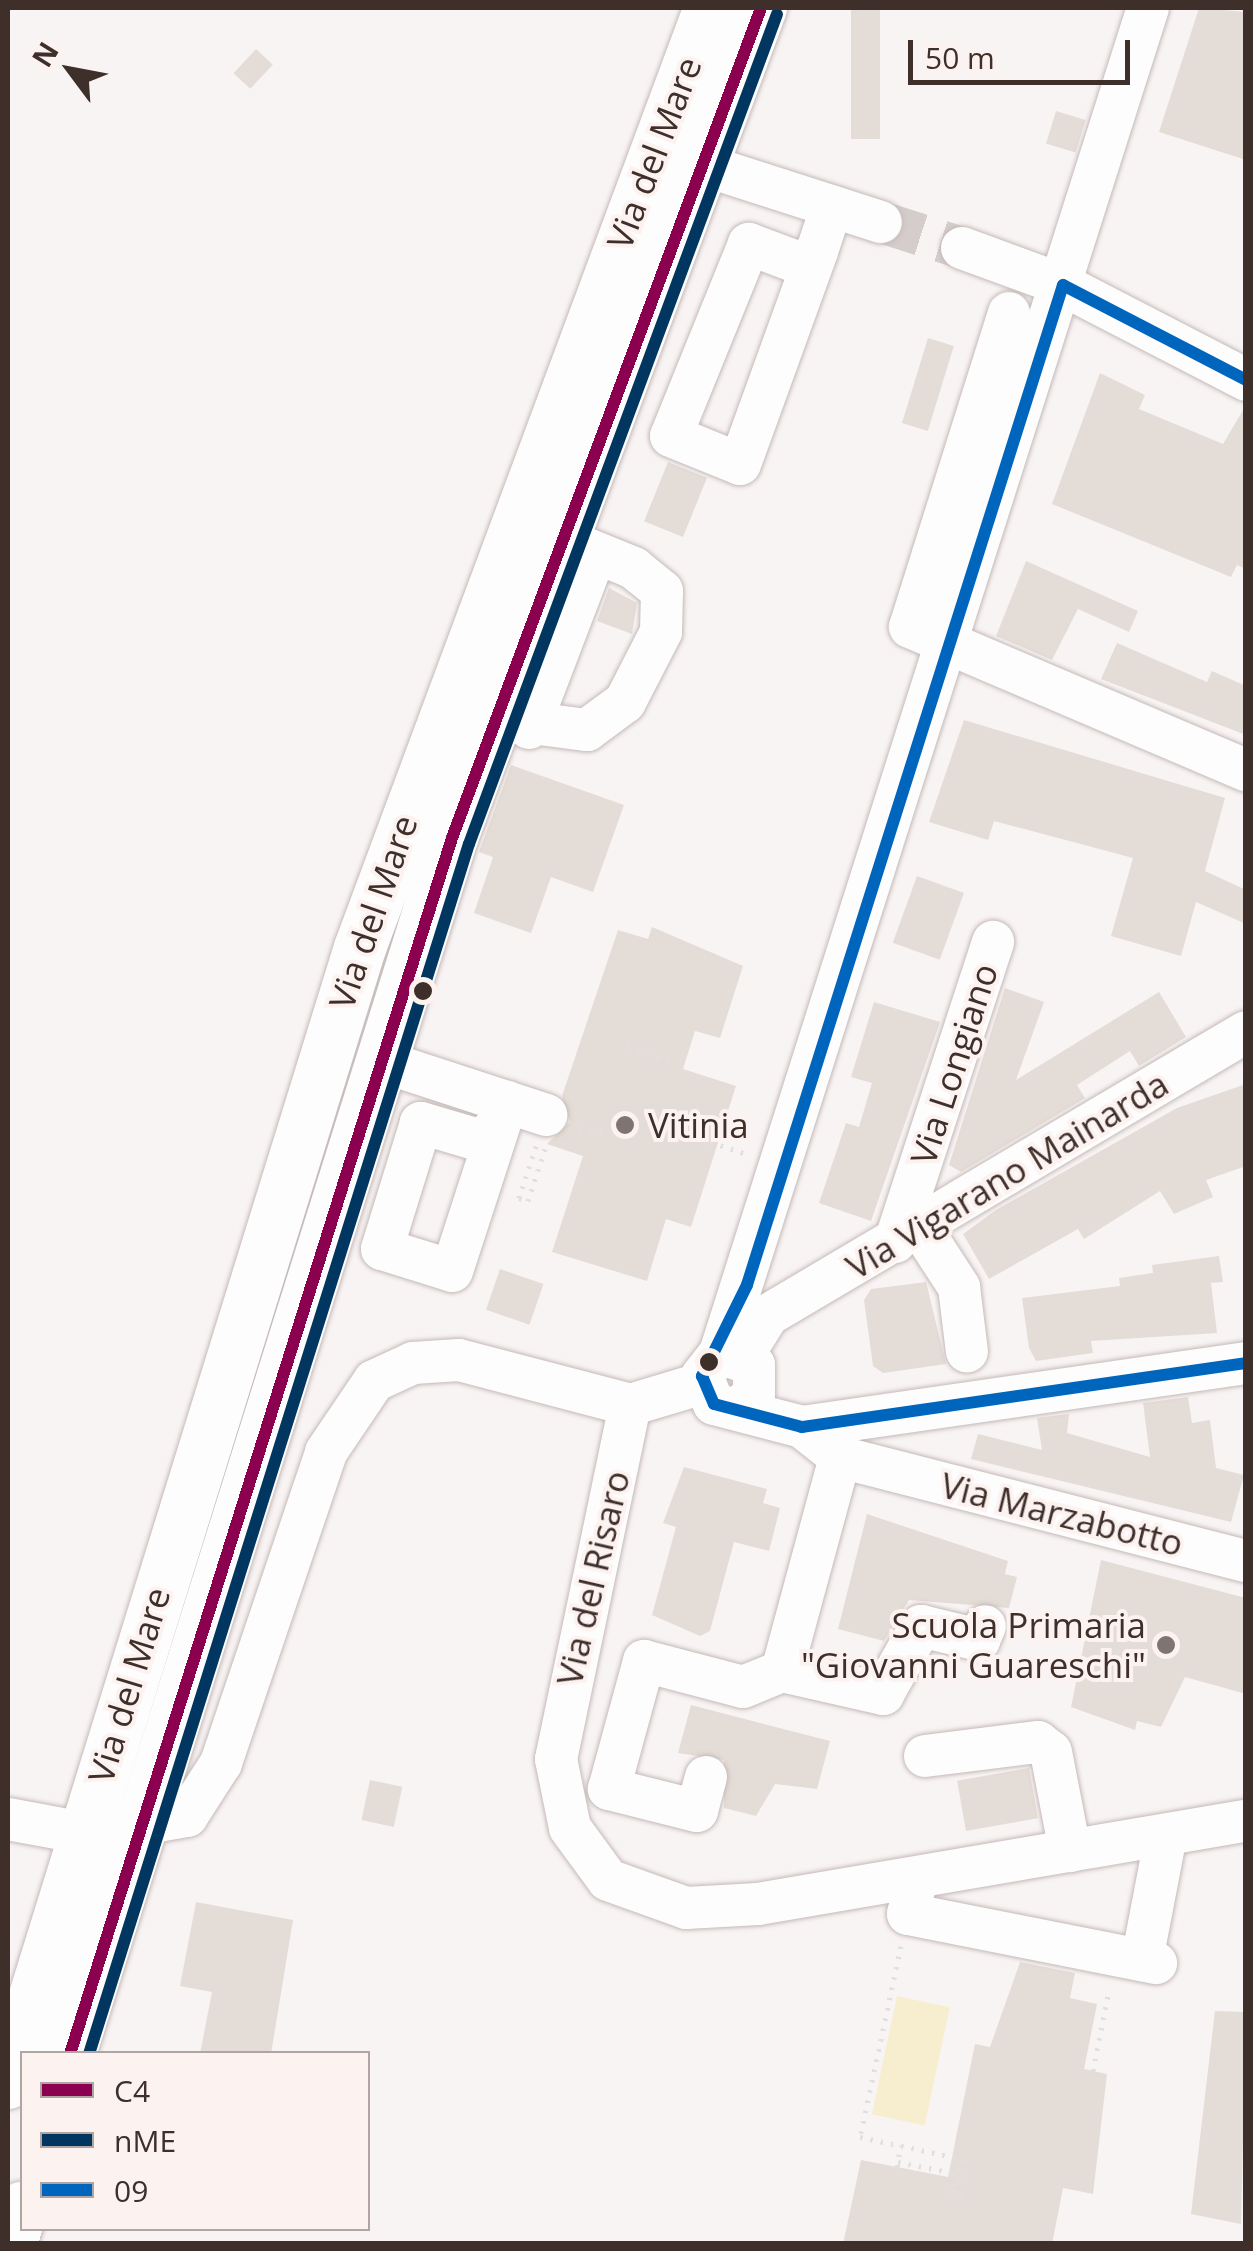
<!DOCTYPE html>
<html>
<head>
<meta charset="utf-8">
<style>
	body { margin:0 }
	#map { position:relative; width:1253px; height:2251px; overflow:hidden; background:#f9f4f4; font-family:"Open Sans",sans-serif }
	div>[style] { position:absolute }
	.green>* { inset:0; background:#f6eece; transform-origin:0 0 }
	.building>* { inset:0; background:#e4dcd6; transform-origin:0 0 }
	.minor-tunnel>* { height:42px; margin-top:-21px; transform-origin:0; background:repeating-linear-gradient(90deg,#d4cdcc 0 42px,transparent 0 63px) }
	.path>* { height:5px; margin-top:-2.5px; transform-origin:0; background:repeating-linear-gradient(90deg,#e1e0df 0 2.5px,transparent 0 10.5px) }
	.roads { filter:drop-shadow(0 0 2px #c4bab8) drop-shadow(0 0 2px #c4bab8) }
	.minor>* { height:42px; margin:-21px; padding:0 21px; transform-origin:21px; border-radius:21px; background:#fefdfd }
	.major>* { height:52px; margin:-26px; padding:0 26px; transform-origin:26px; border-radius:26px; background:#fefdfd }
	.bus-1>* { height:12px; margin:-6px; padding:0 6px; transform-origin:6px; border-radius:6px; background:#8b004f }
	.bus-2>* { height:12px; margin:-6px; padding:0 6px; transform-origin:6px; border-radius:6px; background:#00365f }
	.bus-3>* { height:12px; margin:-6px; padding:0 6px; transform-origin:6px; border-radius:6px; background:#0065bd }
	.dots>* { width:28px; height:28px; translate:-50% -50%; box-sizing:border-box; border:5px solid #fcf3f1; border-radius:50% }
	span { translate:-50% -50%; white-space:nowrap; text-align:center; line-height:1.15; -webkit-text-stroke:8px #fcf3f1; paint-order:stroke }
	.street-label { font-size:35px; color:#3f2f2b }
	.poi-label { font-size:35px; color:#3f2f2b }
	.left { translate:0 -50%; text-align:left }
	.right { translate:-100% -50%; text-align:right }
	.frame { position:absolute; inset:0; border:10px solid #3f2f2b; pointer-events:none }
	.legend { position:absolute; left:20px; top:2051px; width:350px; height:180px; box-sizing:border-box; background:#fcf3f1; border:2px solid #b0a5a2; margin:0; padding:12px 18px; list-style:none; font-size:30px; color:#3f2f2b }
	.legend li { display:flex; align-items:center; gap:20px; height:50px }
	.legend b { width:50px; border:2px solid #b0a5a2 }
	.north { position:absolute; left:20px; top:20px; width:100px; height:100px; -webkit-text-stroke:8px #fcf3f1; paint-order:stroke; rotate:302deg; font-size:28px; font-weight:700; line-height:40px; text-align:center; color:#3f2f2b }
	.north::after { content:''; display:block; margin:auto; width:35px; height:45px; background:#3f2f2b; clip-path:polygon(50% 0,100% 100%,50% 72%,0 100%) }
	.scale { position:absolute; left:908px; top:40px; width:222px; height:45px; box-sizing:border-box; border:5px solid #3f2f2b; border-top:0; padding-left:12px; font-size:30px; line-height:35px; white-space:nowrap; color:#3f2f2b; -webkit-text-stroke:8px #fcf3f1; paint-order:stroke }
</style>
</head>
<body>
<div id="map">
	<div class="green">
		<i style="left:897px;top:1996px;width:54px;height:121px;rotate:12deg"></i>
	</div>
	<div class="building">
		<i style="left:851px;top:8px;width:29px;height:131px"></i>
		<i style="clip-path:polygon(1199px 8px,1246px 12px,1246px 160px,1159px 132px)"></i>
		<i style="left:256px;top:49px;width:23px;height:33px;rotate:43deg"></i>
		<i style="left:1056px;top:111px;width:31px;height:34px;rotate:17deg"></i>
		<i style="left:928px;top:338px;width:27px;height:89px;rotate:17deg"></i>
		<i style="clip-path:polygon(1100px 373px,1145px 395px,1139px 409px,1223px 444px,1246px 405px,1246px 569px,1237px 565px,1231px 577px,1052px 504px)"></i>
		<i style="left:668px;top:462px;width:42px;height:64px;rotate:22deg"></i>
		<i style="clip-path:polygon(1026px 561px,1138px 611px,1129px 632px,1078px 609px,1052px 660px,996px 636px)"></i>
		<i style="clip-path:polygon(609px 588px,637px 603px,632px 634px,597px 621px)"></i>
		<i style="clip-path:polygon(1117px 643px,1207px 682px,1212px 671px,1246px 686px,1246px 735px,1101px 679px)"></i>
		<i style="clip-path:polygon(964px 720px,1225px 798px,1205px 871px,1246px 890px,1246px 924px,1196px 902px,1181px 956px,1111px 936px,1133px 858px,994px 821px,988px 840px,929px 822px)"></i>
		<i style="clip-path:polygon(511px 765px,624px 805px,593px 892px,551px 877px,531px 933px,474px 913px,493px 857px,479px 852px)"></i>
		<i style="left:917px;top:876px;width:50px;height:71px;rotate:20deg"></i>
		<i style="clip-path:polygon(652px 927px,743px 966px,720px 1038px,695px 1031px,683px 1069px,736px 1086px,691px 1227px,666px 1219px,647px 1281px,552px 1252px,583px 1156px,547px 1144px,570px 1122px,562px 1096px,618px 930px,648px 939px)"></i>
		<i style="clip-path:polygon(1005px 988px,1044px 1002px,1016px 1080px,1159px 992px,1186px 1037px,1139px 1066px,1130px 1051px,1077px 1085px,1085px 1098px,961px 1172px,949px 1165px)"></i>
		<i style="clip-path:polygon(874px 1002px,940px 1022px,871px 1221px,819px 1203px,846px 1123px,859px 1127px,872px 1083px,851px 1077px)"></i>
		<i style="clip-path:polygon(1246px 1084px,1246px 1166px,1206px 1180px,1213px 1197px,1174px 1214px,1160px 1191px,1084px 1239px,1078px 1229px,989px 1279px,963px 1234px,996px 1210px,1177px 1108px)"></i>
		<i style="clip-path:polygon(1219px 1256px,1223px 1282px,1211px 1283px,1217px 1333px,1091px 1341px,1093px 1353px,1036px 1361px,1029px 1348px,1022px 1298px,1120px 1286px,1119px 1278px,1153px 1273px,1152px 1265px)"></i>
		<i style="left:500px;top:1269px;width:46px;height:43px;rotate:19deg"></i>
		<i style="clip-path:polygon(926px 1282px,946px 1364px,883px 1373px,873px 1366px,864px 1300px,871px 1289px)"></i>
		<i style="clip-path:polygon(1188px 1397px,1192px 1423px,1210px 1420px,1216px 1468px,1244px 1475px,1231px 1522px,971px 1459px,978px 1434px,1042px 1450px,1037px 1418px,1069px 1414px,1067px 1433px,1150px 1457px,1143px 1403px)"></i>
		<i style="clip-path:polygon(684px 1467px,767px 1489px,763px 1503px,780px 1508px,769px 1551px,734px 1542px,710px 1631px,700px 1636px,652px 1615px,676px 1527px,663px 1523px)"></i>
		<i style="clip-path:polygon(867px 1514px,1008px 1561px,1005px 1574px,1017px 1577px,1009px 1608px,909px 1600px,884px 1641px,838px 1629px)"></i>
		<i style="clip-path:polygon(1101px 1560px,1246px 1598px,1246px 1694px,1185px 1677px,1161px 1727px,1137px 1721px,1135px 1730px,1071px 1707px)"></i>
		<i style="clip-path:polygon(691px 1705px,830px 1741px,817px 1789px,775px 1784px,756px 1816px,724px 1808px,724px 1760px,678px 1753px)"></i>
		<i style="left:1029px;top:1768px;width:51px;height:73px;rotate:80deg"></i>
		<i style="left:370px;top:1780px;width:33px;height:41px;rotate:12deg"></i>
		<i style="clip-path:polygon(196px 1902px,293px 1920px,271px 2054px,200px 2054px,212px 1992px,180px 1986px)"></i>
		<i style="clip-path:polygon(1020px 1962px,1075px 1973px,1070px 1998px,1097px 2004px,1084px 2069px,1107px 2074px,1093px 2194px,1063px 2188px,1052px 2244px,843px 2244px,861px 2160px,948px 2177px,975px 2044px,990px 2047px)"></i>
		<i style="clip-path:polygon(1215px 2011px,1246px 2012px,1241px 2224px,1191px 2214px)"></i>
	</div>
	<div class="minor-tunnel">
		<i style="left:881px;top:222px;width:85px;rotate:17.8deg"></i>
	</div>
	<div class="path">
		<i style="left:627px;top:1047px;width:45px;rotate:18deg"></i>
		<i style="left:651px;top:1122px;width:100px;rotate:18.6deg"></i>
		<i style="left:579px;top:1128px;width:23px;rotate:13deg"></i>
		<i style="left:536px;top:1146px;width:55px;rotate:108.1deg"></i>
		<i style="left:519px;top:1198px;width:9px;rotate:18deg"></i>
		<i style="left:528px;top:1201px;width:55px;rotate:-71.9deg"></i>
		<i style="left:901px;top:1946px;width:195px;rotate:102.1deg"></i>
		<i style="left:860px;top:2137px;width:105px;rotate:12.1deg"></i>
		<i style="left:963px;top:2159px;width:34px;rotate:102deg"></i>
		<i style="left:1093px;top:2071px;width:83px;rotate:-78.8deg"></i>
		<i style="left:898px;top:2162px;width:57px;rotate:11.1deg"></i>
		<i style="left:954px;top:2173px;width:18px;rotate:99deg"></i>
		<i style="left:951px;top:2191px;width:21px;rotate:25deg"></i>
		<i style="left:897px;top:2167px;width:22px;rotate:-80deg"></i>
	</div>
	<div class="roads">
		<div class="minor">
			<i style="left:700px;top:164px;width:190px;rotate:17.8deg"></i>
			<i style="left:962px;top:248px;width:108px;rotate:20.1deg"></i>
			<i style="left:1063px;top:285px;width:206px;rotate:27.4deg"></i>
			<i style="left:817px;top:251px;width:20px;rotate:139deg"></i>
			<i style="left:802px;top:264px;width:57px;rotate:-159.3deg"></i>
			<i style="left:749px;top:244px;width:207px;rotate:112.1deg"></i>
			<i style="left:671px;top:436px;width:74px;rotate:22.1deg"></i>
			<i style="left:740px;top:464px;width:226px;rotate:-70.1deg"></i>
			<i style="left:817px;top:251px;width:47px;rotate:-71.6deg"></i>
			<i style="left:1009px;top:313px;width:329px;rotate:107.5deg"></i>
			<i style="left:910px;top:627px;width:365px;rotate:23.1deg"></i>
			<i style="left:494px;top:718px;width:94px;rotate:7.4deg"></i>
			<i style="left:587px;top:730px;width:47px;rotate:-36.4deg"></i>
			<i style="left:625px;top:702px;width:79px;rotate:-62.8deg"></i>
			<i style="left:661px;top:632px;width:41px;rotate:-88.6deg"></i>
			<i style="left:662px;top:591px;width:36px;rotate:-141deg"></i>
			<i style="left:634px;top:568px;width:80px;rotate:-157.9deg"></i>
			<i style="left:529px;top:728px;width:187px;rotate:-69.1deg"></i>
			<i style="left:381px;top:1061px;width:174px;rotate:18.1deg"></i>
			<i style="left:500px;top:1122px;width:26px;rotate:133deg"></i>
			<i style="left:482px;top:1141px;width:64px;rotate:-163.6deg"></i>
			<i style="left:421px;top:1123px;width:132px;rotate:107.2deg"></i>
			<i style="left:382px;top:1249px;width:73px;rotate:17.4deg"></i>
			<i style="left:452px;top:1271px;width:178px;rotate:-72deg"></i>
			<i style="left:920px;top:1227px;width:72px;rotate:57deg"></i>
			<i style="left:959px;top:1287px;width:65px;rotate:83deg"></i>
			<i style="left:895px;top:1242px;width:316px;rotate:-71.9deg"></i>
			<i style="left:720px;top:1353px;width:1411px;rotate:-72.35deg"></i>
			<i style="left:743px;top:1355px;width:47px;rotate:-58deg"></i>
			<i style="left:768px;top:1315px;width:555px;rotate:-30.63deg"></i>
			<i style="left:630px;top:1405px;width:362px;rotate:101.8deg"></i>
			<i style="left:556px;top:1759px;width:70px;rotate:78.5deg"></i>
			<i style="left:570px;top:1828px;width:64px;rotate:53.8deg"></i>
			<i style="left:608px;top:1880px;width:83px;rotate:19.7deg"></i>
			<i style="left:686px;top:1908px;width:72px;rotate:-3.2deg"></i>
			<i style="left:758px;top:1904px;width:495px;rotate:-9.7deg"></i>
			<i style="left:739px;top:1407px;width:19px;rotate:-39deg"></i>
			<i style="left:754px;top:1395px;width:30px;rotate:-90deg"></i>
			<i style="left:754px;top:1365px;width:36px;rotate:-161deg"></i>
			<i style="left:720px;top:1353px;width:29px;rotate:128deg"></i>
			<i style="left:702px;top:1376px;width:30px;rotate:67deg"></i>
			<i style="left:714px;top:1404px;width:91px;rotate:14.6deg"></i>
			<i style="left:802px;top:1427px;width:48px;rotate:38.3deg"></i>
			<i style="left:840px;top:1457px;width:419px;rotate:14.4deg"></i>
			<i style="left:802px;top:1427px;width:449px;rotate:-8.2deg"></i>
			<i style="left:782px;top:1671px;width:104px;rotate:12.8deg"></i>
			<i style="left:883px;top:1694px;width:78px;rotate:-60.8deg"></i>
			<i style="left:921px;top:1626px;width:60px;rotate:13.6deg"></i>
			<i style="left:979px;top:1640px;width:15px;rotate:-67deg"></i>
			<i style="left:925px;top:1756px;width:114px;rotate:-7.1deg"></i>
			<i style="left:1038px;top:1742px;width:16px;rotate:38deg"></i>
			<i style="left:1051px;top:1752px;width:101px;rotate:79.1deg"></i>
			<i style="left:706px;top:1777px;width:35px;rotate:105deg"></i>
			<i style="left:697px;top:1811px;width:91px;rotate:-166deg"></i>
			<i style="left:609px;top:1789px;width:133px;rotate:-74.7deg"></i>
			<i style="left:644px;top:1661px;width:102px;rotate:14.7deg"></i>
			<i style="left:743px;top:1687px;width:42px;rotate:-22.3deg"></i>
			<i style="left:782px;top:1671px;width:222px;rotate:-74.8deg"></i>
			<i style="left:8px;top:1819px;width:76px;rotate:10.6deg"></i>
			<i style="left:141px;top:1824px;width:47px;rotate:-9.9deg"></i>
			<i style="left:187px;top:1816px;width:63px;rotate:-57.3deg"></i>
			<i style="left:221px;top:1763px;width:328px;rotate:-71.3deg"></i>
			<i style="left:326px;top:1452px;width:86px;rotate:-55.9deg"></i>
			<i style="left:374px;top:1381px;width:43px;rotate:-24.8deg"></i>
			<i style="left:413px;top:1363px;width:46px;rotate:-3.7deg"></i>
			<i style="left:459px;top:1360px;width:177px;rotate:14.7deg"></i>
			<i style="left:630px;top:1405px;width:76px;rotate:-16.8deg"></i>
			<i style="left:917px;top:1878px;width:37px;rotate:104deg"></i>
			<i style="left:908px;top:1914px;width:253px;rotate:11.2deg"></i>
			<i style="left:1142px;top:1960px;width:127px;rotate:-79.1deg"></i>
		</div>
		<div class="major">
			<i style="left:70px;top:2054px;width:1275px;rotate:-72.56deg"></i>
			<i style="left:452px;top:838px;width:886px;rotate:-69.58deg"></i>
			<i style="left:8px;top:2083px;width:1188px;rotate:-72.77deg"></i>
			<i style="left:360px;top:948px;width:1003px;rotate:-69.58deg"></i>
			<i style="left:11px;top:2244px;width:38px;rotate:-73deg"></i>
		</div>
	</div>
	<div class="bus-1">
		<i style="left:70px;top:2054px;width:1275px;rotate:-72.56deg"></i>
		<i style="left:452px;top:838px;width:886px;rotate:-69.58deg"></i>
	</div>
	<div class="bus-2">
		<i style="left:89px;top:2054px;width:1268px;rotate:-72.57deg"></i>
		<i style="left:469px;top:844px;width:885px;rotate:-69.64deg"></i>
	</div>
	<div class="bus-3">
		<i style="left:1246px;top:380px;width:206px;rotate:-152.6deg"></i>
		<i style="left:1063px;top:285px;width:1049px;rotate:107.54deg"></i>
		<i style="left:747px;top:1285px;width:102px;rotate:116.3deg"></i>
		<i style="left:702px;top:1376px;width:30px;rotate:67deg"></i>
		<i style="left:714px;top:1404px;width:91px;rotate:14.6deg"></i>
		<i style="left:802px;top:1427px;width:449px;rotate:-8.2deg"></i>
	</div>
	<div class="dots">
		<i style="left:423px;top:991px;background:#3f2f2b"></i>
		<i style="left:625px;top:1125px;background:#807471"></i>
		<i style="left:709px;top:1362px;background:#3f2f2b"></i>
		<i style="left:1166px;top:1645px;background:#807471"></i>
	</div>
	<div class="street-label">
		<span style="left:654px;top:153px;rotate:-69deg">Via del Mare</span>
		<span style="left:373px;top:912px;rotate:-71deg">Via del Mare</span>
		<span style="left:954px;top:1064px;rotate:-72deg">Via Longiano</span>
		<span style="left:1007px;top:1175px;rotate:-31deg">Via Vigarano Mainarda</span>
		<span style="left:1062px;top:1514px;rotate:14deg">Via Marzabotto</span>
		<span style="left:593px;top:1578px;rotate:-77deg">Via del Risaro</span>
		<span style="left:129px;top:1685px;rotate:-73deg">Via del Mare</span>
	</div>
	<div class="poi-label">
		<span class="left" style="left:648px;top:1125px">Vitinia</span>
		<span class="right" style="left:1146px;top:1645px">Scuola Primaria<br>"Giovanni Guareschi"</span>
	</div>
	<div class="frame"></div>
	<ul class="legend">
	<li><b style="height:12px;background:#8b004f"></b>C4</li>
	<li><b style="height:12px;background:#00365f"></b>nME</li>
	<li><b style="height:12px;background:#0065bd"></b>09</li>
	</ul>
	<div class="north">N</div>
	<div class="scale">50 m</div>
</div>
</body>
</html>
